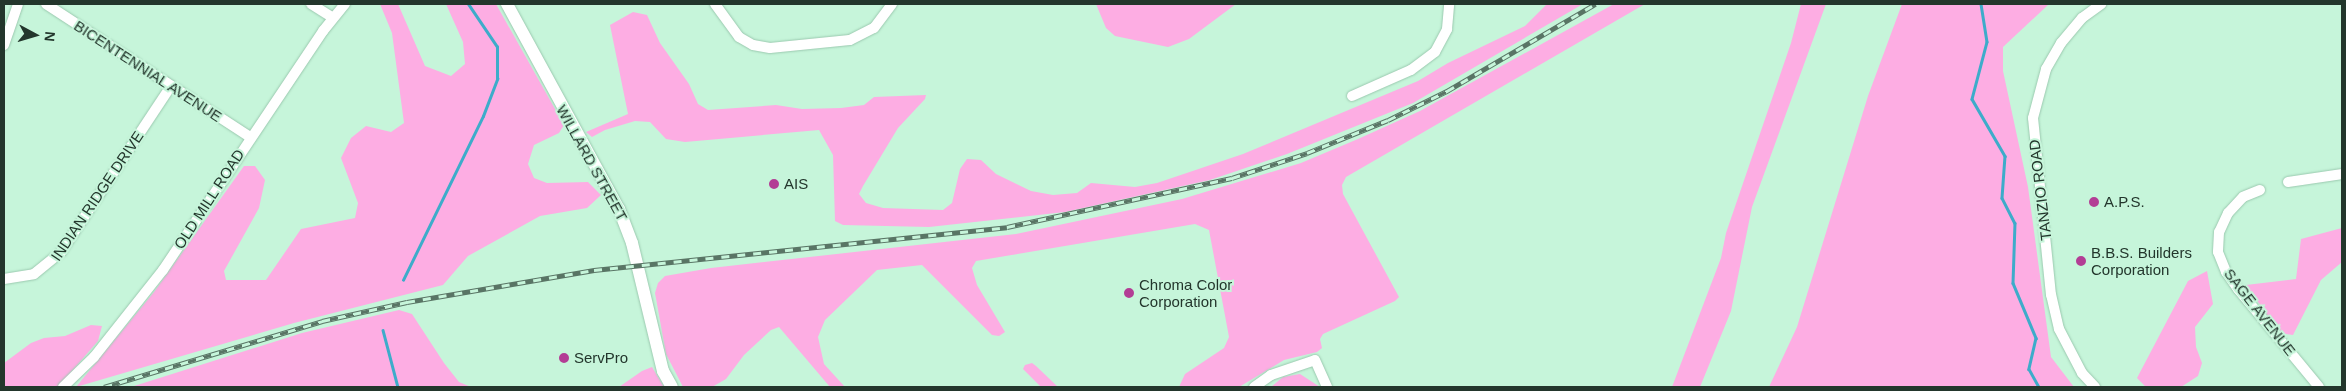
<!DOCTYPE html>
<html>
<head>
<meta charset="utf-8">
<style>
	body { margin:0 }
	#map { position:relative; width:2346px; height:391px; overflow:hidden; background:#c6f5da; font-family:Helvetica,sans-serif }
	div>[style] { position:absolute }
	.green>* { inset:0; background:#fdade3 }
	.stream>* { height:2.5px; margin:-1.25px; padding:0 1.25px; transform-origin:1.25px; border-radius:1.25px; background:#3dacca }
	.roads { filter:drop-shadow(0 0 1px #9bc9af) drop-shadow(0 0 1px #9bc9af) }
	.minor>* { height:10px; margin:-5px; padding:0 5px; transform-origin:5px; border-radius:5px; background:#fff }
	.tertiary>* { height:12px; margin:-6px; padding:0 6px; transform-origin:6px; border-radius:6px; background:#fff }
	.rail>* { height:4.5px; margin-top:-2.25px; transform-origin:0; background:repeating-linear-gradient(90deg,#c6f5da 0 8px,#597565 0 16px); box-sizing:border-box; border-block:1px solid #597565 }
	.dots>* { width:14px; height:14px; translate:-50% -50%; box-sizing:border-box; border:2px solid #c6f5da; border-radius:50% }
	span { translate:-50% -50%; white-space:nowrap; text-align:center; line-height:1.15; -webkit-text-stroke:4px #c6f5da; paint-order:stroke }
	.street-label { font-size:15px; color:#23362c }
	.poi-label { font-size:15px; color:#23362c }
	.left { translate:0 -50%; text-align:left }
	.frame { position:absolute; inset:0; border:5px solid #23362c; pointer-events:none }
	.north { position:absolute; left:10px; top:10px; width:50px; height:50px; -webkit-text-stroke:4px #c6f5da; paint-order:stroke; rotate:96deg; font-size:14px; font-weight:700; line-height:20px; text-align:center; color:#23362c }
	.north::after { content:''; display:block; margin:auto; width:18px; height:22px; background:#23362c; clip-path:polygon(50% 0,100% 100%,50% 72%,0 100%) }
</style>
</head>
<body>
<div id="map">
	<div class="green">
		<i style="clip-path:polygon(380px 4px,398px 4px,425px 66px,451px 76px,465px 64px,463px 42px,446px 4px,496px 4px,564px 125px,559px 133px,534px 145px,528px 164px,534px 178px,547px 183px,588px 182px,601px 195px,587px 208px,540px 216px,468px 256px,443px 285px,294px 323px,76px 387px,154px 292px,244px 166px,255px 166px,265px 180px,259px 208px,224px 271px,226px 280px,266px 280px,301px 229px,355px 218px,358px 203px,341px 158px,351px 138px,366px 126px,391px 132px,404px 123px,392px 33px)"></i>
		<i style="clip-path:polygon(1096px 4px,1236px 4px,1189px 39px,1168px 47px,1115px 36px,1106px 28px)"></i>
		<i style="clip-path:polygon(1547px 4px,1583px 4px,1413px 103px,1287px 154px,1210px 180px,1065px 212px,929px 227px,843px 225px,835px 221px,833px 155px,819px 130px,685px 142px,666px 139px,650px 122px,635px 121px,605px 130px,592px 137px,586px 132px,628px 114px,610px 25px,633px 12px,647px 15px,660px 43px,689px 84px,698px 104px,708px 110px,776px 105px,802px 109px,841px 108px,864px 105px,874px 97px,926px 95px,925px 99px,898px 128px,863px 186px,859px 194px,866px 203px,883px 208px,943px 210px,952px 203px,960px 169px,967px 159px,981px 160px,996px 174px,1031px 191px,1053px 195px,1077px 193px,1091px 183px,1135px 187px,1157px 183px,1243px 154px,1418px 81px,1448px 63px,1525px 26px)"></i>
		<i style="clip-path:polygon(1614px 4px,1645px 4px,1346px 177px,1342px 185px,1343px 194px,1399px 297px,1395px 301px,1323px 334px,1320px 339px,1322px 348px,1317px 352px,1284px 360px,1239px 387px,1179px 387px,1185px 374px,1224px 348px,1229px 337px,1209px 230px,1195px 224px,976px 261px,972px 268px,977px 285px,1005px 332px,999px 336px,992px 335px,922px 265px,877px 270px,825px 320px,818px 337px,824px 364px,845px 387px,830px 387px,779px 327px,771px 330px,744px 355px,726px 379px,712px 387px,683px 387px,666px 354px,655px 293px,658px 283px,665px 276px,711px 268px,1016px 234px,1182px 199px,1301px 163px,1358px 139px,1420px 111px)"></i>
		<i style="clip-path:polygon(1801px 4px,1826px 4px,1752px 207px,1731px 311px,1700px 387px,1672px 387px,1721px 258px,1726px 233px,1791px 43px)"></i>
		<i style="clip-path:polygon(1902px 4px,2049px 4px,2003px 47px,2003px 71px,2028px 187px,2051px 357px,2074px 387px,1769px 387px,1797px 327px,1868px 96px)"></i>
		<i style="clip-path:polygon(2342px 228px,2342px 262px,2321px 280px,2293px 335px,2280px 333px,2246px 285px,2296px 279px,2301px 239px)"></i>
		<i style="clip-path:polygon(2207px 271px,2213px 304px,2195px 327px,2196px 347px,2202px 363px,2198px 376px,2181px 387px,2146px 387px,2137px 378px,2188px 281px)"></i>
		<i style="clip-path:polygon(399px 310px,412px 314px,444px 363px,459px 382px,471px 387px,131px 387px,302px 333px)"></i>
		<i style="clip-path:polygon(91px 325px,102px 326px,98px 341px,58px 387px,4px 387px,4px 363px,31px 343px,44px 338px,65px 336px)"></i>
		<i style="clip-path:polygon(1032px 363px,1036px 366px,1058px 387px,1041px 387px,1023px 369px,1025px 365px)"></i>
		<i style="clip-path:polygon(652px 367px,664px 387px,619px 387px,642px 371px)"></i>
		<i style="clip-path:polygon(1300px 374px,1320px 387px,1271px 387px,1283px 377px)"></i>
	</div>
	<div class="stream">
		<i style="left:1981px;top:4px;width:38px;rotate:81deg"></i>
		<i style="left:1987px;top:42px;width:59px;rotate:104.7deg"></i>
		<i style="left:1972px;top:99px;width:66px;rotate:59.9deg"></i>
		<i style="left:2005px;top:156px;width:42px;rotate:94.1deg"></i>
		<i style="left:2002px;top:198px;width:28px;rotate:63deg"></i>
		<i style="left:2015px;top:223px;width:60px;rotate:91.9deg"></i>
		<i style="left:2013px;top:283px;width:60px;rotate:67.3deg"></i>
		<i style="left:2036px;top:338px;width:32px;rotate:103deg"></i>
		<i style="left:2029px;top:369px;width:21px;rotate:61deg"></i>
		<i style="left:403px;top:280px;width:182px;rotate:-64deg"></i>
		<i style="left:483px;top:116px;width:40px;rotate:-69deg"></i>
		<i style="left:497px;top:79px;width:32px;rotate:-90deg"></i>
		<i style="left:497px;top:47px;width:52px;rotate:-124deg"></i>
		<i style="left:383px;top:330px;width:59px;rotate:75.3deg"></i>
	</div>
	<div class="roads">
		<div class="minor">
			<i style="left:46px;top:4px;width:244px;rotate:33.1deg"></i>
			<i style="left:311px;top:4px;width:25px;rotate:32deg"></i>
			<i style="left:715px;top:4px;width:41px;rotate:54deg"></i>
			<i style="left:739px;top:37px;width:16px;rotate:30deg"></i>
			<i style="left:753px;top:45px;width:17px;rotate:10deg"></i>
			<i style="left:770px;top:48px;width:80px;rotate:-5.7deg"></i>
			<i style="left:850px;top:40px;width:27px;rotate:-27deg"></i>
			<i style="left:874px;top:28px;width:30px;rotate:-53deg"></i>
			<i style="left:4px;top:45px;width:43px;rotate:-71.1deg"></i>
			<i style="left:1352px;top:96px;width:64px;rotate:-23.8deg"></i>
			<i style="left:1411px;top:70px;width:30px;rotate:-37deg"></i>
			<i style="left:1435px;top:52px;width:26px;rotate:-62deg"></i>
			<i style="left:1447px;top:29px;width:25px;rotate:-85deg"></i>
			<i style="left:2288px;top:182px;width:55px;rotate:-8.4deg"></i>
			<i style="left:2260px;top:190px;width:18px;rotate:158deg"></i>
			<i style="left:2243px;top:197px;width:22px;rotate:133deg"></i>
			<i style="left:2228px;top:213px;width:21px;rotate:115deg"></i>
			<i style="left:2219px;top:232px;width:20px;rotate:93deg"></i>
			<i style="left:2218px;top:252px;width:22px;rotate:68deg"></i>
			<i style="left:2226px;top:272px;width:21px;rotate:55deg"></i>
			<i style="left:2238px;top:289px;width:127px;rotate:50.4deg"></i>
			<i style="left:4px;top:279px;width:30px;rotate:-9deg"></i>
			<i style="left:34px;top:274px;width:35px;rotate:-39deg"></i>
			<i style="left:61px;top:252px;width:199px;rotate:-56.5deg"></i>
			<i style="left:63px;top:387px;width:43px;rotate:-44.1deg"></i>
			<i style="left:94px;top:357px;width:111px;rotate:-51.6deg"></i>
			<i style="left:163px;top:270px;width:288px;rotate:-56.2deg"></i>
			<i style="left:323px;top:31px;width:35px;rotate:-51deg"></i>
			<i style="left:1254px;top:387px;width:21px;rotate:-35deg"></i>
			<i style="left:1271px;top:375px;width:46px;rotate:-18.8deg"></i>
			<i style="left:1315px;top:360px;width:30px;rotate:66deg"></i>
			<i style="left:2095px;top:387px;width:19px;rotate:-133deg"></i>
			<i style="left:2082px;top:373px;width:50px;rotate:-117.6deg"></i>
			<i style="left:2059px;top:329px;width:35px;rotate:-103deg"></i>
			<i style="left:2051px;top:295px;width:178px;rotate:-95.8deg"></i>
			<i style="left:2033px;top:118px;width:51px;rotate:-75.1deg"></i>
			<i style="left:2046px;top:69px;width:30px;rotate:-60deg"></i>
			<i style="left:2061px;top:43px;width:33px;rotate:-50deg"></i>
			<i style="left:2082px;top:18px;width:24px;rotate:-36deg"></i>
		</div>
		<div class="tertiary">
			<i style="left:507px;top:4px;width:234px;rotate:61.4deg"></i>
			<i style="left:619px;top:209px;width:36px;rotate:69deg"></i>
			<i style="left:632px;top:243px;width:132px;rotate:76.4deg"></i>
			<i style="left:663px;top:371px;width:18px;rotate:61deg"></i>
		</div>
	</div>
	<div class="rail">
		<i style="left:104px;top:387px;width:228px;rotate:-16.8deg"></i>
		<i style="left:322px;top:321px;width:87px;rotate:-12.6deg"></i>
		<i style="left:407px;top:302px;width:190px;rotate:-9.7deg"></i>
		<i style="left:594px;top:270px;width:415px;rotate:-5.9deg"></i>
		<i style="left:1007px;top:227px;width:230px;rotate:-12.3deg"></i>
		<i style="left:1232px;top:178px;width:79px;rotate:-18.4deg"></i>
		<i style="left:1307px;top:153px;width:87px;rotate:-22.2deg"></i>
		<i style="left:1388px;top:120px;width:66px;rotate:-26.2deg"></i>
		<i style="left:1447px;top:91px;width:172px;rotate:-30.4deg"></i>
	</div>
	<div class="dots">
		<i style="left:774px;top:184px;background:#b33d95"></i>
		<i style="left:2094px;top:202px;background:#b33d95"></i>
		<i style="left:2081px;top:261px;background:#b33d95"></i>
		<i style="left:1129px;top:293px;background:#b33d95"></i>
		<i style="left:564px;top:358px;background:#b33d95"></i>
	</div>
	<div class="street-label">
		<span style="left:148px;top:71px;rotate:33deg">BICENTENNIAL AVENUE</span>
		<span style="left:592px;top:163px;rotate:61deg">WILLARD STREET</span>
		<span style="left:2040px;top:190px;rotate:-97deg">TANZIO ROAD</span>
		<span style="left:97px;top:196px;rotate:-56deg">INDIAN RIDGE DRIVE</span>
		<span style="left:209px;top:199px;rotate:-57deg">OLD MILL ROAD</span>
		<span style="left:2260px;top:312px;rotate:52deg">SAGE AVENUE</span>
	</div>
	<div class="poi-label">
		<span class="left" style="left:784px;top:184px">AIS</span>
		<span class="left" style="left:2104px;top:202px">A.P.S.</span>
		<span class="left" style="left:2091px;top:261px">B.B.S. Builders<br>Corporation</span>
		<span class="left" style="left:1139px;top:293px">Chroma Color<br>Corporation</span>
		<span class="left" style="left:574px;top:358px">ServPro</span>
	</div>
	<div class="frame"></div>
	<div class="north">N</div>
</div>
</body>
</html>
